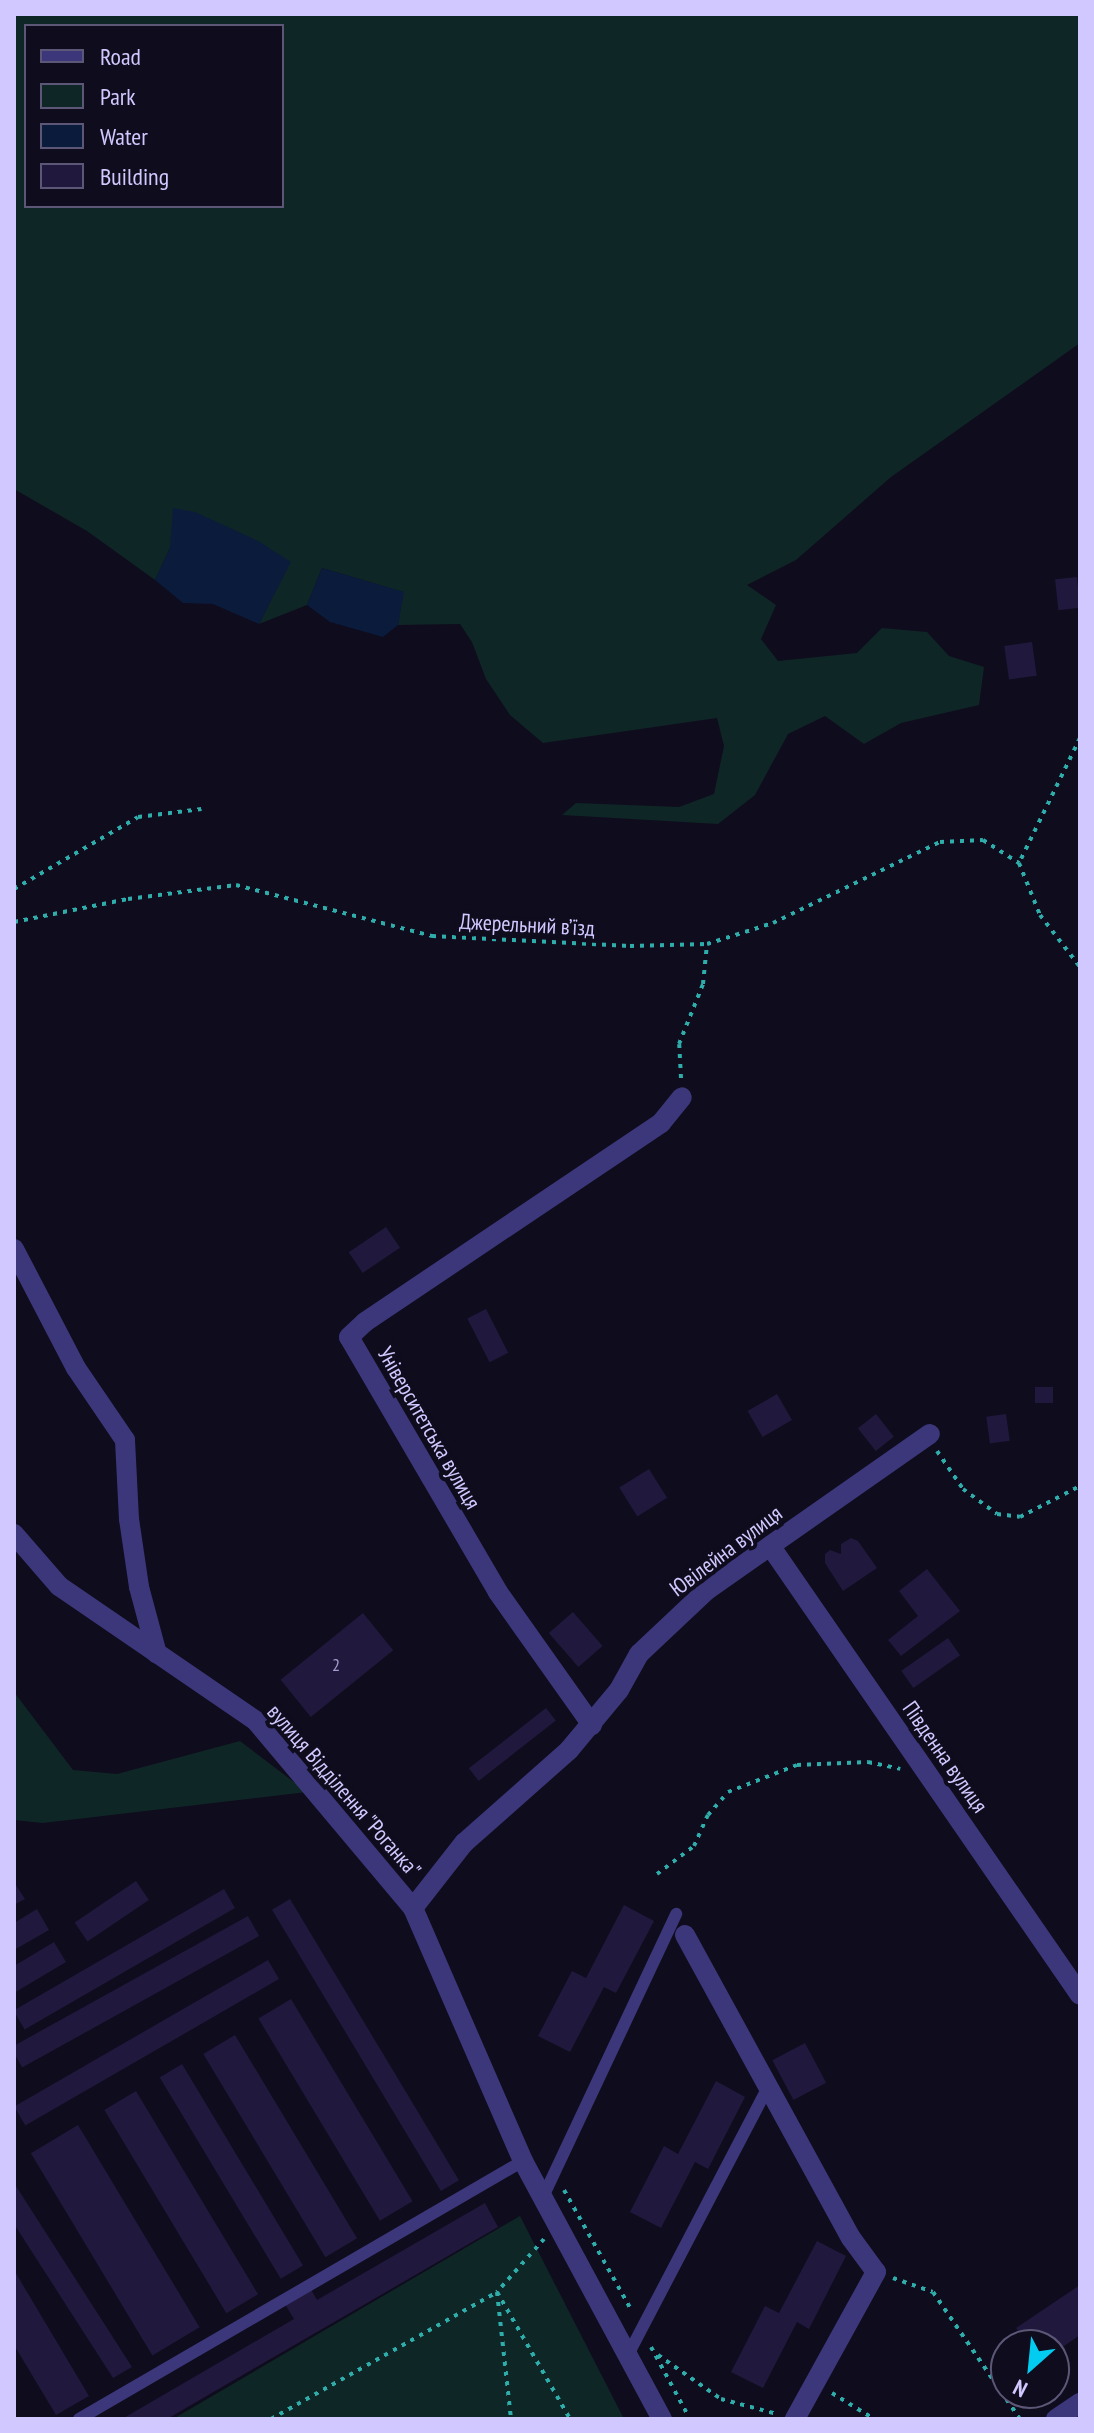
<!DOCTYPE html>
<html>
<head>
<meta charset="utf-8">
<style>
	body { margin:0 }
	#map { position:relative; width:1094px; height:2433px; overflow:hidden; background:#0f0c1d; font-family:"PT Sans Narrow",sans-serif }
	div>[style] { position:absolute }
	.green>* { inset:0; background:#0f2626 }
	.water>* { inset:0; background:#0b1b3c }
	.building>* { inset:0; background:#21183d; transform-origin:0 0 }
	.path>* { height:4px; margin-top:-2px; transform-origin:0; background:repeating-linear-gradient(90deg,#2eadab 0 4px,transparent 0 10px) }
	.service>* { height:12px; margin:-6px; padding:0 6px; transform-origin:6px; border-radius:6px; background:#3c377b }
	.minor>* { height:20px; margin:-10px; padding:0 10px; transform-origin:10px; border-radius:10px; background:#3c377b }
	span { translate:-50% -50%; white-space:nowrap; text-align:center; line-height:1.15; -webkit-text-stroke:8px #0f0c1d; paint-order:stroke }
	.number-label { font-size:18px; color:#a49cce }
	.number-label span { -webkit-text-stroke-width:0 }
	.street-label { font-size:22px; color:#d0c8fe }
	.frame { position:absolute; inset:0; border:16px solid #d0c8fe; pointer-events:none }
	.legend { position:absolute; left:24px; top:24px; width:260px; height:184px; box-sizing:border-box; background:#0f0c1d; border:2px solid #5c5777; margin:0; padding:10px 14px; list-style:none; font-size:24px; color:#d0c8fe }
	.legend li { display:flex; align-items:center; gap:16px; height:40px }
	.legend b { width:40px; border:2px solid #5c5777 }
	.north { position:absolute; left:990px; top:2329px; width:80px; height:80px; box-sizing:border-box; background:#0f0c1d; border:2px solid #5c5777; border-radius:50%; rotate:207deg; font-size:22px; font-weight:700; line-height:32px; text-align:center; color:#d0c8fe }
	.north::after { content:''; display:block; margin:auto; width:28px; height:36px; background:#02cdf0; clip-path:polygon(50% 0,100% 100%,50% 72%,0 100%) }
</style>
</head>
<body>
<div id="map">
	<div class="green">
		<i style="clip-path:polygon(evenodd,14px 14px,1080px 14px,1080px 343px,891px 477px,796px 560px,747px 585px,776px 605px,761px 639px,778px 661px,857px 653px,882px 628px,927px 632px,949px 656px,984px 667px,979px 705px,901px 723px,864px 744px,825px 716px,788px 734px,755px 795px,718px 824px,562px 815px,576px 803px,679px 807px,714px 794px,724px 746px,717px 718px,543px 743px,510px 715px,486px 679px,472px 642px,460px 624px,398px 625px,403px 592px,322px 568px,307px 605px,259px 624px,290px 562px,170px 548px,155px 580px,87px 531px,14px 489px,14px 14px,26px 26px,282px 26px,282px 206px,26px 206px,26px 26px)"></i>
		<i style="clip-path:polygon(14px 1692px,73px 1770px,117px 1774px,240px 1741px,307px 1792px,43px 1823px,14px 1820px)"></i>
		<i style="clip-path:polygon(520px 2216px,624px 2419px,173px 2419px,465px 2248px)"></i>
	</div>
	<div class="water">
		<i style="clip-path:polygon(173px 508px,195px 512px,258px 541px,291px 562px,259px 624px,213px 604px,183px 603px,155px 580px,170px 548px)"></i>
		<i style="clip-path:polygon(322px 568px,404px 592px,398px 625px,383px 637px,330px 622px,307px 605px)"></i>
	</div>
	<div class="building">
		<i style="left:1077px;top:577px;width:31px;height:22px;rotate:84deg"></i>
		<i style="left:1032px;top:642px;width:34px;height:28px;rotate:82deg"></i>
		<i style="left:386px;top:1227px;width:25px;height:45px;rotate:56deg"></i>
		<i style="left:486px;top:1309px;width:49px;height:21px;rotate:63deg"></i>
		<i style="left:1035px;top:1387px;width:18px;height:16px"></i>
		<i style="left:777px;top:1394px;width:30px;height:34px;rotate:60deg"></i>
		<i style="left:876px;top:1414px;width:29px;height:23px;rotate:52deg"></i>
		<i style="left:1006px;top:1414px;width:27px;height:20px;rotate:82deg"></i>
		<i style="left:649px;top:1469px;width:34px;height:35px;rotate:58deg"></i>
		<i style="clip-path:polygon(851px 1538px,858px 1541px,877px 1568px,843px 1591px,825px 1563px,825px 1554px,830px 1550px,841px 1554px,841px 1544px)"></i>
		<i style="clip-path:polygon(927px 1569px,960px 1611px,901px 1656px,888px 1640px,918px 1616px,899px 1591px)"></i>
		<i style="left:573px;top:1612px;width:45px;height:32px;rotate:49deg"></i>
		<i style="left:363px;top:1613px;width:48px;height:106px;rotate:51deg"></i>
		<i style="left:948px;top:1638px;width:21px;height:57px;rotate:55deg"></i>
		<i style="left:546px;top:1708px;width:16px;height:98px;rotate:52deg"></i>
		<i style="left:136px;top:1881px;width:23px;height:74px;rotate:56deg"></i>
		<i style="clip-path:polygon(14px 1882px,25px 1899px,14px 1905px)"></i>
		<i style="left:224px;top:1889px;width:22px;height:243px;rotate:60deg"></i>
		<i style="left:290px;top:1899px;width:328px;height:21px;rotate:59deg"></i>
		<i style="clip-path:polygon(624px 1905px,654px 1921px,616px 1993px,604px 1987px,570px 2052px,538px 2036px,572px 1971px,586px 1978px)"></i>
		<i style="clip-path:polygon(37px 1909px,49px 1930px,14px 1950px,14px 1923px)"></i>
		<i style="left:248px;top:1916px;width:23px;height:271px;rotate:61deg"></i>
		<i style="clip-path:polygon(54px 1942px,66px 1962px,14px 1993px,14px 1966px)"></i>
		<i style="left:268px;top:1960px;width:22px;height:293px;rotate:60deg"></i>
		<i style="left:291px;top:1999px;width:236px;height:38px;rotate:59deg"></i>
		<i style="left:235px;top:2035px;width:237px;height:37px;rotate:59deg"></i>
		<i style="left:805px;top:2043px;width:45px;height:37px;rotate:62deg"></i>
		<i style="left:182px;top:2064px;width:235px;height:26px;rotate:59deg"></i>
		<i style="clip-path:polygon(716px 2081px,745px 2097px,708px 2169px,695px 2162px,661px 2228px,630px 2212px,664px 2146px,678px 2154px)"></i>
		<i style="left:136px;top:2091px;width:237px;height:37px;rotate:59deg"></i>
		<i style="left:78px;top:2125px;width:236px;height:55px;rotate:59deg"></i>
		<i style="clip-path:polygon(14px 2183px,132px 2367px,113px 2378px,14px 2224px)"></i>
		<i style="clip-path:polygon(485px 2203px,498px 2227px,167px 2419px,122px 2419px,294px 2319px,283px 2301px,309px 2286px,317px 2300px)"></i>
		<i style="clip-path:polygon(817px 2241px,846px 2256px,809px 2329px,797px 2322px,763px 2388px,731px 2372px,765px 2306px,779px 2313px)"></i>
		<i style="clip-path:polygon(14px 2270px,89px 2396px,56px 2415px,14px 2345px)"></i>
		<i style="clip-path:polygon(1080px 2285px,1080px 2335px,1054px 2353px,1054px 2345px,1028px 2345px,1016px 2328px)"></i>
	</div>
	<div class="path">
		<i style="left:1080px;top:738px;width:139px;rotate:116deg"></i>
		<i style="left:1019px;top:863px;width:56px;rotate:68deg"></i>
		<i style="left:1040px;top:915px;width:66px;rotate:52.4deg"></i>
		<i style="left:14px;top:889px;width:143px;rotate:-30.1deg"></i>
		<i style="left:138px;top:817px;width:64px;rotate:-7.2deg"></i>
		<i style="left:14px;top:922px;width:116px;rotate:-11.4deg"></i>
		<i style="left:128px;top:899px;width:109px;rotate:-7.4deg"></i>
		<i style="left:236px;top:885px;width:203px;rotate:14.6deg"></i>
		<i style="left:432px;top:936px;width:198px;rotate:2.9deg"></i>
		<i style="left:630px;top:946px;width:77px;rotate:-1.5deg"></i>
		<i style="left:707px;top:944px;width:69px;rotate:-17.7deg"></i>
		<i style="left:773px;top:923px;width:186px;rotate:-25.9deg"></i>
		<i style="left:940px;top:842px;width:43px;rotate:-2.7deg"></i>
		<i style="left:983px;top:840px;width:43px;rotate:32.6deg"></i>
		<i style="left:681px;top:1078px;width:34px;rotate:-93deg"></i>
		<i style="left:679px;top:1044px;width:65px;rotate:-68.2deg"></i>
		<i style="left:703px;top:984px;width:40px;rotate:-84.3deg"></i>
		<i style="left:937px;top:1451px;width:46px;rotate:55.6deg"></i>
		<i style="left:963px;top:1489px;width:42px;rotate:36.3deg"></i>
		<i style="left:997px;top:1514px;width:23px;rotate:7deg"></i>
		<i style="left:1020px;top:1517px;width:68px;rotate:-27.3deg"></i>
		<i style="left:657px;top:1874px;width:46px;rotate:-37.1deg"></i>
		<i style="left:694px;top:1846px;width:34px;rotate:-66deg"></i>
		<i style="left:708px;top:1815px;width:30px;rotate:-49deg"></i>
		<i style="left:728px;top:1792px;width:74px;rotate:-21.4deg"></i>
		<i style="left:797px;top:1765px;width:71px;rotate:-2.4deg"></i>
		<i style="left:868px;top:1762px;width:33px;rotate:12deg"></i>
		<i style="left:564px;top:2190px;width:139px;rotate:60.7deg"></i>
		<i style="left:544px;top:2239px;width:71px;rotate:131.6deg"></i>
		<i style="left:497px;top:2292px;width:146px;rotate:60.1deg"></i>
		<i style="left:893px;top:2278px;width:42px;rotate:19.3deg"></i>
		<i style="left:933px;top:2292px;width:154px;rotate:55.6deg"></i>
		<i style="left:651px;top:2347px;width:82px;rotate:61.6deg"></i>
		<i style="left:658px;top:2355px;width:77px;rotate:34.9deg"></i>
		<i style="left:721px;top:2399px;width:58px;rotate:15deg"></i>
		<i style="left:832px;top:2393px;width:49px;rotate:31.8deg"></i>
		<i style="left:271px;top:2419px;width:259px;rotate:-29.3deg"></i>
		<i style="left:497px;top:2292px;width:128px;rotate:83.7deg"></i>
	</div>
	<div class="service">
		<i style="left:543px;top:2197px;width:313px;rotate:-64.8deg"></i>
		<i style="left:629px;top:2353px;width:302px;rotate:-62.4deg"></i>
		<i style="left:79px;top:2419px;width:514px;rotate:-30.16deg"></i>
	</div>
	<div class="minor">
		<i style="left:14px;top:1249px;width:134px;rotate:62.5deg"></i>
		<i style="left:76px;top:1368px;width:87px;rotate:55.8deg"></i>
		<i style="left:125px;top:1440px;width:79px;rotate:87.1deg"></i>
		<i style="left:129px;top:1519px;width:69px;rotate:81.6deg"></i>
		<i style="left:139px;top:1587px;width:69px;rotate:75deg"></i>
		<i style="left:14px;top:1534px;width:69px;rotate:49.1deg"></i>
		<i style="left:59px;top:1586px;width:239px;rotate:34.4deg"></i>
		<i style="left:256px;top:1721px;width:244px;rotate:50deg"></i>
		<i style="left:413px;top:1908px;width:276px;rotate:66.5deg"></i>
		<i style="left:523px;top:2161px;width:293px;rotate:61.7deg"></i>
		<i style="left:771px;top:1547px;width:544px;rotate:55.4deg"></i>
		<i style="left:592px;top:1725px;width:163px;rotate:-125.3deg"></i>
		<i style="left:498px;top:1592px;width:295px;rotate:-120.3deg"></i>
		<i style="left:349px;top:1337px;width:22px;rotate:-43deg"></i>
		<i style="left:365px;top:1322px;width:357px;rotate:-33.9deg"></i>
		<i style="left:661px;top:1123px;width:33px;rotate:-51deg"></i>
		<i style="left:413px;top:1908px;width:83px;rotate:-51.9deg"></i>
		<i style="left:464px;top:1843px;width:140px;rotate:-41.5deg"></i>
		<i style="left:569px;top:1750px;width:78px;rotate:-50.2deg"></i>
		<i style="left:619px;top:1690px;width:41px;rotate:-60.9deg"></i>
		<i style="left:639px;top:1654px;width:93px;rotate:-43.3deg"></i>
		<i style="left:707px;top:1590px;width:272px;rotate:-35deg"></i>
		<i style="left:685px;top:1935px;width:345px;rotate:61.3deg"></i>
		<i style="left:851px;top:2238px;width:42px;rotate:53.7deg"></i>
		<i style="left:876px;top:2272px;width:168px;rotate:118.9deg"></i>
		<i style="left:1056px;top:2419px;width:29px;rotate:-34deg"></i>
	</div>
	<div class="number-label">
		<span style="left:336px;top:1665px">2</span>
	</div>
	<div class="street-label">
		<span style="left:527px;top:925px;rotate:3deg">Джерельний в’їзд</span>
		<span style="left:429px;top:1428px;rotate:60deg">Університетська вулиця</span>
		<span style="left:726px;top:1551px;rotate:-37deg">Ювілейна вулиця</span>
		<span style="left:945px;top:1757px;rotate:55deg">Південна вулиця</span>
		<span style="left:344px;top:1791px;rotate:49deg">вулиця Відділення "Роганка"</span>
	</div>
	<div class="frame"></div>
	<ul class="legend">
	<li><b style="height:10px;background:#3c377b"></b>Road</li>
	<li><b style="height:22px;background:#0f2626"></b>Park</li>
	<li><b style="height:22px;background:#0b1b3c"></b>Water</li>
	<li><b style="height:22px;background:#21183d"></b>Building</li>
	</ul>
	<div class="north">N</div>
</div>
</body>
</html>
